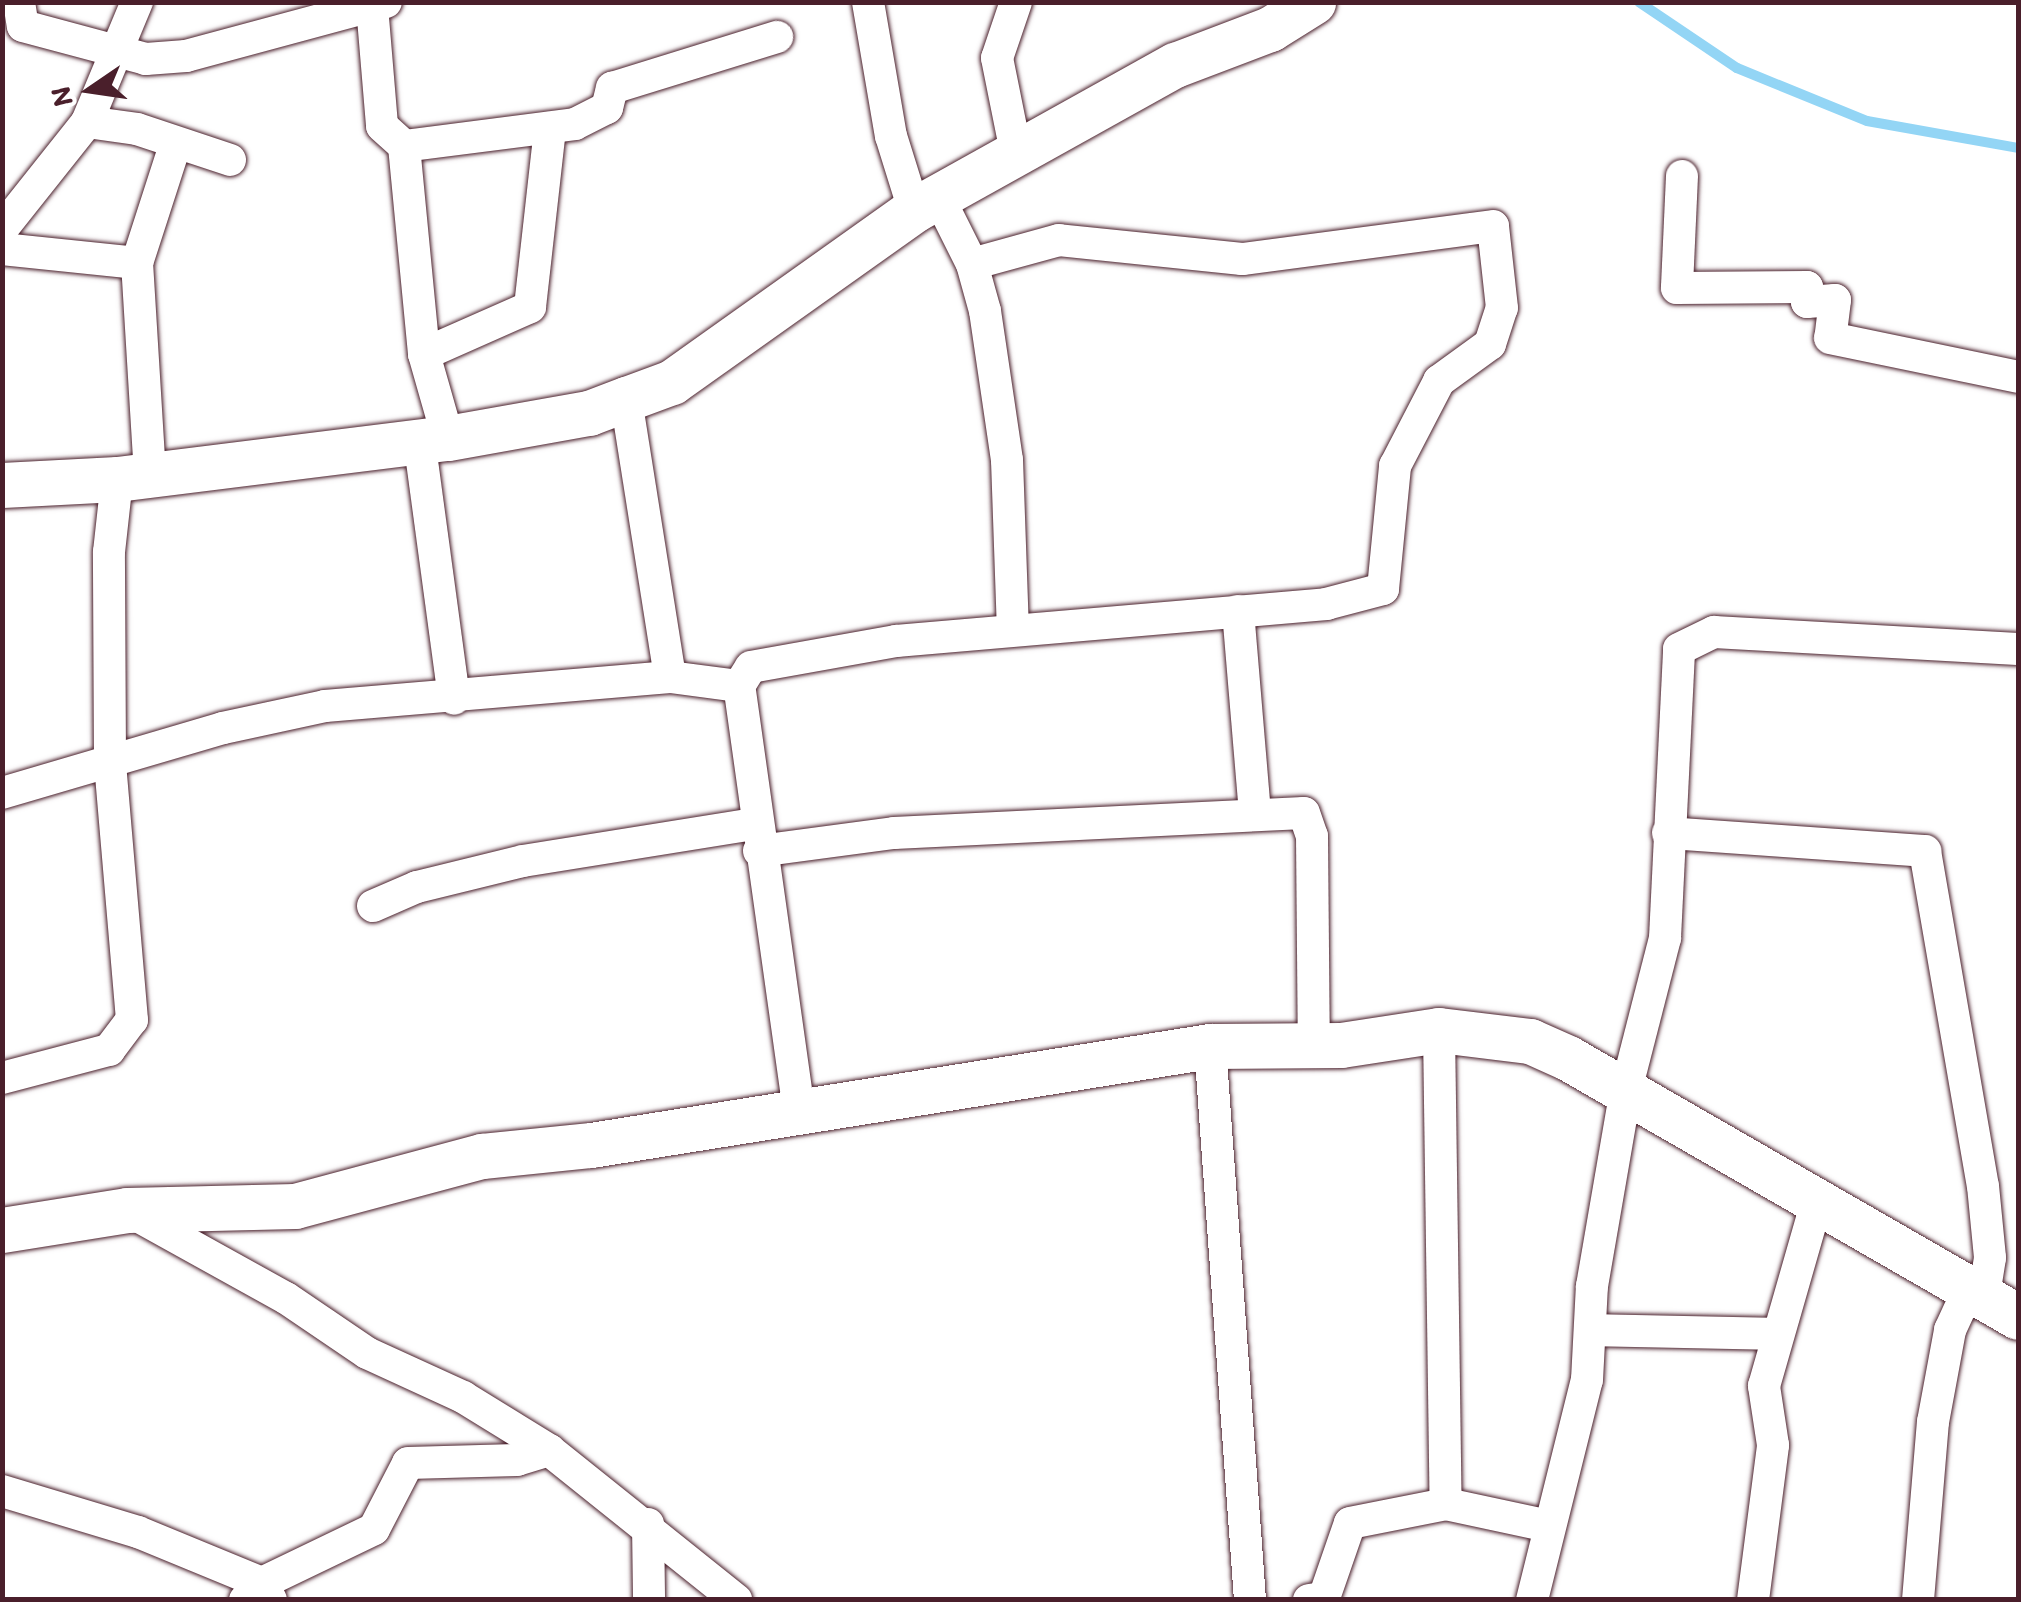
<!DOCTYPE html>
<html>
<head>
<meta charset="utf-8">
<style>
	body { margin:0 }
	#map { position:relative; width:2021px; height:1602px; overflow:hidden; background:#fff; font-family:Itim,sans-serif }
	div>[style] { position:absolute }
	.stream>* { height:10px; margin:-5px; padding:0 5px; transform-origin:5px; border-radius:5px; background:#93d5f5 }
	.roads { filter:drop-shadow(0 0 2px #4a1f2b) drop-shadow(0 0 2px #4a1f2b) }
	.street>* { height:32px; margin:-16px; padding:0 16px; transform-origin:16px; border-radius:16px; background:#fff }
	.secondary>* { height:45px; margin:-22.5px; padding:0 22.5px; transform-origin:22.5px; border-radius:22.5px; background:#fff }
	span { translate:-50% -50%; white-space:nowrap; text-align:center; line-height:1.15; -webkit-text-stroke:8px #fff; paint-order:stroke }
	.frame { position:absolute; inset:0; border:5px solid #4a1f2b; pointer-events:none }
	.north { position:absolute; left:40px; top:40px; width:100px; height:100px; -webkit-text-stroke:8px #fff; paint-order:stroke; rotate:257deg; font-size:28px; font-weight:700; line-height:40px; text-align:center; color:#4a1f2b }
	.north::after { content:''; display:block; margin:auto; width:35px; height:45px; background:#4a1f2b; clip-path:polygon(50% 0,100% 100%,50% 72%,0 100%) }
</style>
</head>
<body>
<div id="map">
	<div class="stream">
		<i style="left:1639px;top:2px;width:118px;rotate:34deg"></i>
		<i style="left:1737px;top:68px;width:140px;rotate:22.2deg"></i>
		<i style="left:1867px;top:121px;width:153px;rotate:10.1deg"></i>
	</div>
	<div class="roads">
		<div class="street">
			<i style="left:19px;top:2px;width:24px;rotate:81deg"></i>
			<i style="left:23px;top:26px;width:127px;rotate:15deg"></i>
			<i style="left:146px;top:59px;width:40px;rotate:-4.3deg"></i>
			<i style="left:186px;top:56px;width:207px;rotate:-15.1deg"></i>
			<i style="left:868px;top:2px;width:136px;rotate:80.3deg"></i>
			<i style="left:891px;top:136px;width:77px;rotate:72.7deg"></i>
			<i style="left:1016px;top:2px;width:59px;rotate:108.7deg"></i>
			<i style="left:997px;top:58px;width:96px;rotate:78.6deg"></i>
			<i style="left:372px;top:6px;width:120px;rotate:85.2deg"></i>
			<i style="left:382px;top:126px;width:30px;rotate:42deg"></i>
			<i style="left:404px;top:146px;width:209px;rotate:84.5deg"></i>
			<i style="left:424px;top:354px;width:87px;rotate:74.1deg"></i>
			<i style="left:87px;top:122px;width:50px;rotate:8deg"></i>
			<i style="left:137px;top:129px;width:98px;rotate:18.4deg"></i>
			<i style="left:404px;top:146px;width:172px;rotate:-7.3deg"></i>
			<i style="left:575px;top:124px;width:36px;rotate:-27deg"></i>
			<i style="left:607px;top:108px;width:21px;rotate:-76deg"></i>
			<i style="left:612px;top:88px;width:173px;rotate:-17.2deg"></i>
			<i style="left:1682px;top:176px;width:112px;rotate:92.6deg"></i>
			<i style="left:1677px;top:288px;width:130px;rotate:-0.4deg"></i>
			<i style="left:1807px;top:287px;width:15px;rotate:90deg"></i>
			<i style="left:1807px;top:302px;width:28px;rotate:-4deg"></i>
			<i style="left:1835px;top:300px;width:38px;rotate:97deg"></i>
			<i style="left:1830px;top:338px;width:192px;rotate:11.7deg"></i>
			<i style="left:2px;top:229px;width:137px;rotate:-51.5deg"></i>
			<i style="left:87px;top:122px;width:130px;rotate:-67.4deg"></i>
			<i style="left:2px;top:249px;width:136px;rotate:5.9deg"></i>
			<i style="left:972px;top:264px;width:49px;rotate:74.5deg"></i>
			<i style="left:985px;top:311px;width:151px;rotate:81.6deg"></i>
			<i style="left:1007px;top:460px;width:168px;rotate:88deg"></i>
			<i style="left:424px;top:354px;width:116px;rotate:-23.9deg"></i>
			<i style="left:530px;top:307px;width:180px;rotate:-83.6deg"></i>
			<i style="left:626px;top:399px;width:281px;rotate:81deg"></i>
			<i style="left:419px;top:439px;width:262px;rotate:82.3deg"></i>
			<i style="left:150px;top:475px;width:212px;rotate:-93.5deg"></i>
			<i style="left:137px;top:263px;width:124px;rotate:-72.1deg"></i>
			<i style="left:1238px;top:611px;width:204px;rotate:85.2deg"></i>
			<i style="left:2px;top:793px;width:230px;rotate:-16.4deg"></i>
			<i style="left:223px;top:728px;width:104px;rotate:-12.2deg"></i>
			<i style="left:325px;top:706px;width:346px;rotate:-4.8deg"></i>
			<i style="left:670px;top:677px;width:70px;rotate:7.4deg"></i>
			<i style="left:1668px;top:833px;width:258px;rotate:4deg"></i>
			<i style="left:1925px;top:851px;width:340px;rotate:80.2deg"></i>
			<i style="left:1983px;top:1186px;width:72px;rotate:84.4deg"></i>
			<i style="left:1990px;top:1258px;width:44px;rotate:99.2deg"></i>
			<i style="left:759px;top:851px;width:136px;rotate:-7.6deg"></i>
			<i style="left:894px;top:833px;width:410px;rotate:-2.8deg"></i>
			<i style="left:1304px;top:813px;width:24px;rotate:71deg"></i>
			<i style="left:1312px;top:836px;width:210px;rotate:89.5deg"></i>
			<i style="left:373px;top:906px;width:48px;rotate:-23.4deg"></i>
			<i style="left:417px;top:887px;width:109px;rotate:-13.8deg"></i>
			<i style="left:523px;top:861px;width:235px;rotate:-9.1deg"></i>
			<i style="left:1439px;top:1030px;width:474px;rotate:89.2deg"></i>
			<i style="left:1210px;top:1046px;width:555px;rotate:85.87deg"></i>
			<i style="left:2px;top:1078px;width:111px;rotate:-14.7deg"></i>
			<i style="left:109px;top:1050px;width:38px;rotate:-53deg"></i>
			<i style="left:132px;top:1020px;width:260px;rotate:-94.9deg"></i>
			<i style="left:110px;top:761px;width:209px;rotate:-90.3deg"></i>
			<i style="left:109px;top:552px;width:73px;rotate:-83.7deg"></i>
			<i style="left:799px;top:1111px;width:429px;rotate:-98deg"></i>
			<i style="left:739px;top:686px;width:22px;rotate:-58deg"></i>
			<i style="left:751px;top:667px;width:147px;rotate:-10.2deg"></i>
			<i style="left:896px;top:641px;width:432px;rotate:-4.9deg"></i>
			<i style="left:1326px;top:604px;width:59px;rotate:-14.7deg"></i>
			<i style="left:1383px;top:589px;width:124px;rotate:-84.4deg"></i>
			<i style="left:1395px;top:466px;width:96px;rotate:-62.6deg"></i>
			<i style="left:1439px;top:381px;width:63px;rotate:-36deg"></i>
			<i style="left:1490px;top:344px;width:38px;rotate:-72deg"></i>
			<i style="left:1502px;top:308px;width:82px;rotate:-96.3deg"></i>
			<i style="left:1493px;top:226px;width:253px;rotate:172.5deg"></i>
			<i style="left:1242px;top:259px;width:184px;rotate:-174.1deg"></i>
			<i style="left:1059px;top:240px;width:90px;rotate:164.6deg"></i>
			<i style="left:972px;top:264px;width:76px;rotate:-116.6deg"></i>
			<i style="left:127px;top:1210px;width:182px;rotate:29deg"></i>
			<i style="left:286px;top:1298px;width:98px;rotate:34.2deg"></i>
			<i style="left:367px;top:1353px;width:106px;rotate:24.6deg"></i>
			<i style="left:463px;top:1397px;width:101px;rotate:31.6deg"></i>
			<i style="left:549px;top:1450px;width:240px;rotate:38.7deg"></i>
			<i style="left:1590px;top:1330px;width:188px;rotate:1.2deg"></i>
			<i style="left:2px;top:1491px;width:142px;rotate:16.8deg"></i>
			<i style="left:138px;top:1532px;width:134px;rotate:22.4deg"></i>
			<i style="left:262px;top:1583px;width:19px;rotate:62deg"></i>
			<i style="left:648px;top:1524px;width:76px;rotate:89.2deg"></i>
			<i style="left:245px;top:1600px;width:24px;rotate:-45deg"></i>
			<i style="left:262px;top:1583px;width:124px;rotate:-25.7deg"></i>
			<i style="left:374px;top:1529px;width:74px;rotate:-62.7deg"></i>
			<i style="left:408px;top:1463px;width:109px;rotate:-1.6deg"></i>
			<i style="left:517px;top:1460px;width:34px;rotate:-17deg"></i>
			<i style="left:1309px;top:1600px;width:15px;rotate:-8deg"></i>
			<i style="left:1324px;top:1598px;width:79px;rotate:-70.9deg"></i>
			<i style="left:1350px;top:1523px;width:98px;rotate:-11.2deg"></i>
			<i style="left:1446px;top:1504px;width:105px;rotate:12.1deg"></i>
			<i style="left:1532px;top:1600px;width:227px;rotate:-76deg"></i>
			<i style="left:1587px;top:1380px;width:94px;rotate:-87deg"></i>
			<i style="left:1592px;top:1286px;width:195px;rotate:-80.2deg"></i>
			<i style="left:1625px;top:1094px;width:161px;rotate:-75.6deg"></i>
			<i style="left:1665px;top:938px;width:289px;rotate:-87.2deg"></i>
			<i style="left:1679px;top:649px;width:39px;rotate:-26deg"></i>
			<i style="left:1714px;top:632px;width:304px;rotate:3.2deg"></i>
			<i style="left:1753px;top:1600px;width:156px;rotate:-82.6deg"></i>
			<i style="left:1773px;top:1445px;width:60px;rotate:-98.7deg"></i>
			<i style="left:1764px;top:1386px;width:196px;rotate:-74deg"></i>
			<i style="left:1918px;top:1600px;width:179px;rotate:-85.2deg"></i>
			<i style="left:1933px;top:1422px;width:94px;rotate:-79.5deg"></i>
			<i style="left:1950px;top:1330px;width:41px;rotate:-65.3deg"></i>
		</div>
		<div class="secondary">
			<i style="left:2px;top:485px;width:115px;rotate:-3deg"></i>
			<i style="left:117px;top:479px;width:334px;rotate:-7.1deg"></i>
			<i style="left:448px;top:438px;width:143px;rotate:-10.1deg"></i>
			<i style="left:589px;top:413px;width:40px;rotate:-21deg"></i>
			<i style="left:626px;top:399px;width:49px;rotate:-20.3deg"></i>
			<i style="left:672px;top:382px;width:297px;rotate:-35.4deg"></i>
			<i style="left:914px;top:210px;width:299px;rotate:-29.1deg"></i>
			<i style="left:1175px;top:65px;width:102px;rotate:-20.8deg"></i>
			<i style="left:1270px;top:29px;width:51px;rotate:-32.1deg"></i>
			<i style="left:2px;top:1230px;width:127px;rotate:-9.1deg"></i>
			<i style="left:127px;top:1210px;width:168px;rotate:-1.4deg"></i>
			<i style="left:295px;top:1206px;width:194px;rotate:-15deg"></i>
			<i style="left:482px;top:1156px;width:110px;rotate:-5.8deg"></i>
			<i style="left:591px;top:1145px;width:627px;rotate:-9.09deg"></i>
			<i style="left:1210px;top:1046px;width:131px;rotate:-0.4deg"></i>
			<i style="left:1341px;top:1045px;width:99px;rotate:-8.7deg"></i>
			<i style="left:1439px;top:1030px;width:92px;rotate:6.9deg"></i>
			<i style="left:1530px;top:1041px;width:42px;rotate:24.1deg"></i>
			<i style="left:1568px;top:1058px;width:519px;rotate:29.92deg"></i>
		</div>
	</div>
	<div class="frame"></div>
	<div class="north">N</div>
</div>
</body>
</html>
